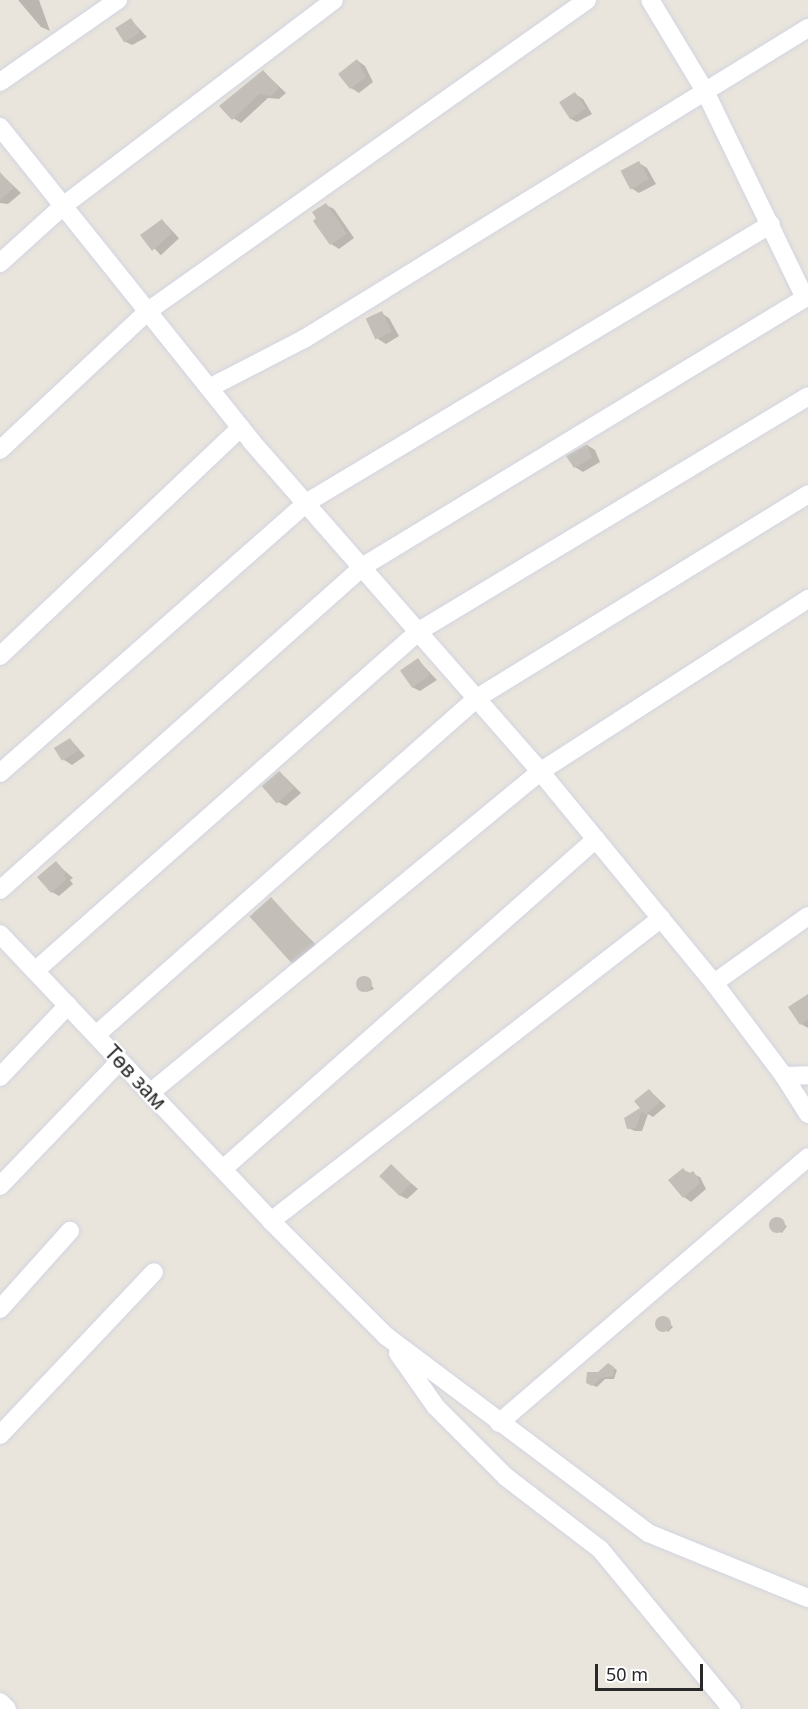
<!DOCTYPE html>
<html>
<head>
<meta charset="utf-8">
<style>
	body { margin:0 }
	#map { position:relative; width:808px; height:1709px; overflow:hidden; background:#eae5dc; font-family:"Noto Sans",sans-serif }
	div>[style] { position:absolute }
	.shadow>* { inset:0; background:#0003; transform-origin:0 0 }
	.building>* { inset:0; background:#c3bfb8; transform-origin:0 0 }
	.round { border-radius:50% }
	.roads { filter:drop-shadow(0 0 2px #d2d4e1) drop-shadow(0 0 2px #d2d4e1) }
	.minor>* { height:18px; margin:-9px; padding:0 9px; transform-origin:9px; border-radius:9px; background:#fff }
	span { translate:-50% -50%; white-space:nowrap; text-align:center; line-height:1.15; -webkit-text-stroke:4.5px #fff; paint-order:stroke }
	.street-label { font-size:21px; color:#292929 }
	.scale { position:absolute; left:595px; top:1664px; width:108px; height:27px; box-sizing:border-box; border:3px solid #292929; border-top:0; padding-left:8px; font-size:18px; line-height:21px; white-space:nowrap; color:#292929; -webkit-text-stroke:4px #fff; paint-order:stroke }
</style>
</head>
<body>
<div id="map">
	<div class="shadow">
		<i style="clip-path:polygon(18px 0,39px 0,50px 31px,41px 27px)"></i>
		<i style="clip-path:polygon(131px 20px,147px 37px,132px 45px,124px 41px)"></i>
		<i style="clip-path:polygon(358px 61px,365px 66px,373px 82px,359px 93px,351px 88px)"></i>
		<i style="clip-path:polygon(263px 71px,286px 93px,279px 99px,268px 98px,241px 123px,233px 118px)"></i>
		<i style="clip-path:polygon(575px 94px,583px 99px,592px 114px,577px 122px,569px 118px)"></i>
		<i style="clip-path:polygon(639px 163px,647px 168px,656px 184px,639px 193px,631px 188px)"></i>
		<i style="clip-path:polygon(0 173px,21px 193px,8px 204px,0 203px)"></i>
		<i style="clip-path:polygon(326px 205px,334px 209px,354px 238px,339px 249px,331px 244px,315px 221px)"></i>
		<i style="left:162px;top:220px;width:25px;height:25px;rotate:47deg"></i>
		<i style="clip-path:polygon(381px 313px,389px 318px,399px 336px,386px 344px,378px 339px)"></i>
		<i style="clip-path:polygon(587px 445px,595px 450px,600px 462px,583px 472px,575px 467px)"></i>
		<i style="clip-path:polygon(418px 660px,437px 680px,420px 691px,412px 687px)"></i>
		<i style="clip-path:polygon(70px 739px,85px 756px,72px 765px,64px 760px)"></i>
		<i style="clip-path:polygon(280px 772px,301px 793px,286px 806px,278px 802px)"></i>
		<i style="clip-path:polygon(56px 863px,73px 878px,70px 880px,73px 884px,59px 896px,52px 892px)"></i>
		<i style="clip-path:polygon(271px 899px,320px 949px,299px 966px,291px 962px)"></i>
		<i style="clip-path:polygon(367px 978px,374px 989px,367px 992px,359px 982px)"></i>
		<i style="clip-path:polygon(808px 996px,808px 1028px,801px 1024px)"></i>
		<i style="clip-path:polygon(649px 1090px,666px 1106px,653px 1117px,648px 1114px,642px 1131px,635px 1131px,628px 1128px,642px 1109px)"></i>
		<i style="clip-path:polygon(391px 1166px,418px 1189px,407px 1199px,399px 1195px)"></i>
		<i style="clip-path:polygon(683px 1170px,700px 1177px,706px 1189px,691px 1202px,684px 1197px)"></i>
		<i style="clip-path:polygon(775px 1219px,787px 1226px,782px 1233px,772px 1227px)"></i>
		<i style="clip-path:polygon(664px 1318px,673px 1327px,668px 1332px,658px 1324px)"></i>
		<i style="clip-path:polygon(614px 1368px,617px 1370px,614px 1379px,605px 1379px,597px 1387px,587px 1383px)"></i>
	</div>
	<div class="building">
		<i style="left:131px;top:18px;width:17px;height:19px;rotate:57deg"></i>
		<i style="clip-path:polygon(357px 59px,366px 77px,350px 89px,338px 74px)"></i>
		<i style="clip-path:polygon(263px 70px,279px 88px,271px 96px,259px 94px,232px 120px,219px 106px)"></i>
		<i style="left:575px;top:92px;width:20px;height:19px;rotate:57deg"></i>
		<i style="left:639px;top:161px;width:21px;height:21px;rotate:62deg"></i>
		<i style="clip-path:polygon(0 172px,14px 188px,0 200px)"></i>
		<i style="clip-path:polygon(326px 203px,347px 234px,330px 245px,313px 221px,316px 218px,312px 212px)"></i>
		<i style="clip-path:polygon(162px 219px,172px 233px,152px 251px,140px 235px)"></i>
		<i style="left:382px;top:311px;width:23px;height:18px;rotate:65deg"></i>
		<i style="clip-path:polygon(587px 444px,592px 458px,574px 468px,566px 456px)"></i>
		<i style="left:418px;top:658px;width:21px;height:22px;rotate:55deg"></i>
		<i style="left:70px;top:738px;width:15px;height:19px;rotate:58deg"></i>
		<i style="left:279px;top:771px;width:23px;height:23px;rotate:49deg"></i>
		<i style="clip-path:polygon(56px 861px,66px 873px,63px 875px,66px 879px,51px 893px,37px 877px)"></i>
		<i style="left:271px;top:897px;width:63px;height:29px;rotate:48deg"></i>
		<i class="round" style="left:356px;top:976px;width:16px;height:16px"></i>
		<i style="clip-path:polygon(808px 994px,808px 1020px,800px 1025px,788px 1007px)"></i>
		<i style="clip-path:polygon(649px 1089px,660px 1102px,645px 1115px,642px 1110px,636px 1128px,627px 1129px,624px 1118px,640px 1108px,634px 1101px)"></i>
		<i style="left:391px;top:1164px;width:28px;height:17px;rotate:44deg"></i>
		<i style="clip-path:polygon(683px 1168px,688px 1174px,693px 1171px,699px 1179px,699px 1184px,683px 1198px,668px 1180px)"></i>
		<i class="round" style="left:769px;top:1217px;width:16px;height:16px"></i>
		<i class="round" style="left:655px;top:1316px;width:16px;height:16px"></i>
		<i style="clip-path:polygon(608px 1363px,614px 1367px,613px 1376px,601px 1378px,592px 1386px,586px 1383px,587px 1372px,598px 1372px)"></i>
	</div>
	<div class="roads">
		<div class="minor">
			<i style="left:0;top:82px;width:144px;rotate:-34.8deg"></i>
			<i style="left:0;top:127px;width:403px;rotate:51.3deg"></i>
			<i style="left:252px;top:442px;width:428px;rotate:48.8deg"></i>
			<i style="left:534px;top:764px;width:283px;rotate:50.6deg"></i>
			<i style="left:714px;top:983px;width:116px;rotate:53deg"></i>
			<i style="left:784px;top:1076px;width:24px;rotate:-2deg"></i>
			<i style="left:0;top:263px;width:85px;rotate:-42.1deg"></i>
			<i style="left:63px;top:206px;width:340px;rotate:-37.2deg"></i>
			<i style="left:211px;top:387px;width:105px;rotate:-27.3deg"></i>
			<i style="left:304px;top:339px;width:592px;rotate:-31.68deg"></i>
			<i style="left:0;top:450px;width:203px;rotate:-43.2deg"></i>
			<i style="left:148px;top:311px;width:538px;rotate:-35.31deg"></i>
			<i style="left:0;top:656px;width:332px;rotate:-43.5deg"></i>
			<i style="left:0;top:773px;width:408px;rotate:-41.4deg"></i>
			<i style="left:306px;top:503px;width:542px;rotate:-30.96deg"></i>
			<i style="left:0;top:890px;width:485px;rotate:-41.7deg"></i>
			<i style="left:362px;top:567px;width:518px;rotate:-31.27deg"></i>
			<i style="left:805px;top:298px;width:230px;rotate:-115.8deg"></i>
			<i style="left:705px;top:91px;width:106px;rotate:-121.1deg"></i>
			<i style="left:0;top:934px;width:395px;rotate:46.6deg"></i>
			<i style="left:271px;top:1221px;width:163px;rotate:45deg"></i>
			<i style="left:386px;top:1336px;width:328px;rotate:36.9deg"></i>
			<i style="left:648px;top:1533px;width:173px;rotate:22.1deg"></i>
			<i style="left:35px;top:971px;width:513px;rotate:-41.52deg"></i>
			<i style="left:419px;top:631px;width:454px;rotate:-31.1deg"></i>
			<i style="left:714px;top:983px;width:115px;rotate:-35.5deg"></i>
			<i style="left:96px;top:1035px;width:509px;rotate:-41.49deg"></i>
			<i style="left:477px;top:698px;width:389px;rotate:-31.6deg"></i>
			<i style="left:784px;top:1076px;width:45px;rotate:57.7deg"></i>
			<i style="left:0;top:1077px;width:99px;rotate:-46.6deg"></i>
			<i style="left:150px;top:1093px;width:507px;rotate:-39.47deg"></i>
			<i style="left:541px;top:771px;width:318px;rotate:-32.8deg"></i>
			<i style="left:223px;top:1169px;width:498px;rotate:-41.5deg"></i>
			<i style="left:0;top:1186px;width:173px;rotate:-46.2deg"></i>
			<i style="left:271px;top:1221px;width:494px;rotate:-37.8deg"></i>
			<i style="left:0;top:1309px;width:105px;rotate:-48.1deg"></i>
			<i style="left:398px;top:1353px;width:66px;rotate:54.9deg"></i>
			<i style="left:436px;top:1407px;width:99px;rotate:45deg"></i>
			<i style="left:506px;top:1477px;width:118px;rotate:37.5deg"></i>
			<i style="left:600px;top:1549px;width:207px;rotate:50.5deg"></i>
			<i style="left:499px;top:1423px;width:408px;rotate:-40.7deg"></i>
			<i style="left:0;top:1435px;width:224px;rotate:-46.6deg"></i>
			<i style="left:0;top:1702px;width:10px;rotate:45deg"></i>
		</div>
	</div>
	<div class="street-label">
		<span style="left:136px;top:1077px;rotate:47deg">Төв зам</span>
	</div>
	<div class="scale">50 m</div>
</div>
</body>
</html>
